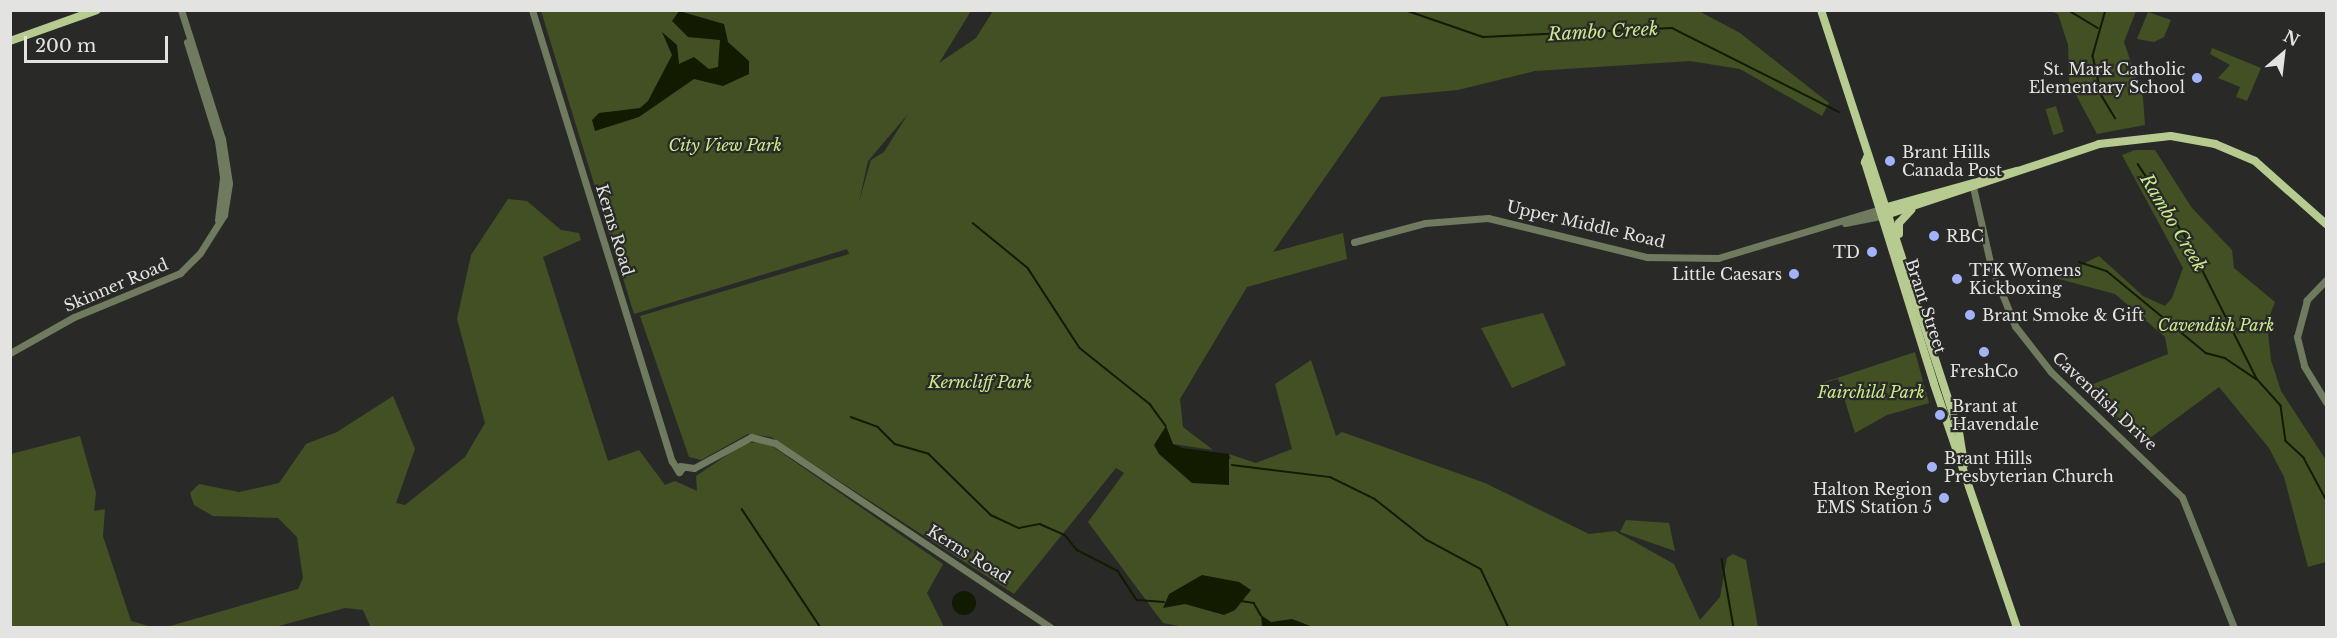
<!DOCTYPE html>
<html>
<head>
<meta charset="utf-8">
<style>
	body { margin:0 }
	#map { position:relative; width:2337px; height:638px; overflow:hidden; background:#292a27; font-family:"Libre Baskerville",serif }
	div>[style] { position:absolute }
	.green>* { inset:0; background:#425024; transform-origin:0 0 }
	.water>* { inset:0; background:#121b00 }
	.round { border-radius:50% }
	.stream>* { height:1.5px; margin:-0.75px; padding:0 0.75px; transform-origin:0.75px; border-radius:0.75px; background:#121b00 }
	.minor>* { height:7px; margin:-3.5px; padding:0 3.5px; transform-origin:3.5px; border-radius:3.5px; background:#707a5e }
	.major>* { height:8px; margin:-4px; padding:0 4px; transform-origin:4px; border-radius:4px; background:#b7cb91 }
	.dots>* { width:16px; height:16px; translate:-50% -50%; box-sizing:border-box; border:3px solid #292a27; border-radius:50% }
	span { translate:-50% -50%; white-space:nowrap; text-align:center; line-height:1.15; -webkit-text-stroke:4.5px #292a27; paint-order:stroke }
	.poi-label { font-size:16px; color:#e3e4e2 }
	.right { translate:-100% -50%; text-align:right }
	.left { translate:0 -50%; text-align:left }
	.park-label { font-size:16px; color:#caea8b; font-style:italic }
	.street-label { font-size:16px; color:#e3e4e2 }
	.water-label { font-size:18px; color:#cae98a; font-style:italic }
	.frame { position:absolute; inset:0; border:12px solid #e3e4e2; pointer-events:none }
	.north { position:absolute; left:2253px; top:24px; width:60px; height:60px; -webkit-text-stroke:4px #292a27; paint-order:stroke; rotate:28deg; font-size:16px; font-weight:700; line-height:24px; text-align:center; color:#e3e4e2 }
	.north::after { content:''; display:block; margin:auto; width:21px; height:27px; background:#e3e4e2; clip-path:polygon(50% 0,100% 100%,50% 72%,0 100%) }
	.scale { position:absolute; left:24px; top:36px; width:144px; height:27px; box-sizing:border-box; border:3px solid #e3e4e2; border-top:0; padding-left:8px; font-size:18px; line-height:21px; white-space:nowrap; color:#e3e4e2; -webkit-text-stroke:4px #292a27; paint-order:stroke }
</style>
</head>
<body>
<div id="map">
	<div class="green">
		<i style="clip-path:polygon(evenodd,541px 11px,971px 11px,939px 63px,976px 38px,993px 11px,1699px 11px,1740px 33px,1829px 103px,1822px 116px,1740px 69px,1690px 61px,1535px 71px,1458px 90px,1381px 97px,1273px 252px,1343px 233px,1347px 259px,1247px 287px,1180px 399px,1183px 427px,1213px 450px,1173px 444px,1166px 427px,1162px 438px,1189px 454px,1231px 459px,1229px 454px,1256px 463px,1292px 449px,1275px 384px,1311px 360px,1336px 436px,1342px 432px,1485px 483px,1589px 534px,1615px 531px,1674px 564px,1700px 620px,1720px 597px,1727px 558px,1733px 554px,1746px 560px,1758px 627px,1184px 627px,1163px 623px,1088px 522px,1124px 473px,1116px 468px,1014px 594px,771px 437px,748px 434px,701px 460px,689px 457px,640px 316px,849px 254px,847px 249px,634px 314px,541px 11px,908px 114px,884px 152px,871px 160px,859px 202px,868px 161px,908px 114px)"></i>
		<i style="clip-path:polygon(2051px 11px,2136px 11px,2124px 42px,2143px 98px,2145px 125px,2097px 134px,2069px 82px,2068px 45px,2058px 14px)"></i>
		<i style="clip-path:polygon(2148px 12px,2171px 20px,2164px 37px,2154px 42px,2137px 39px)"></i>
		<i style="clip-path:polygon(2212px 48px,2261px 68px,2247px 101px,2236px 97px,2240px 87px,2218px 78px,2230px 65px,2210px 54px)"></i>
		<i style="left:2056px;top:106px;width:27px;height:11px;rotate:73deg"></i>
		<i style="clip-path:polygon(2135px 150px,2155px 150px,2192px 208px,2232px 250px,2234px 268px,2275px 302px,2267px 323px,2271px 360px,2281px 391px,2326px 460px,2326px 562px,2308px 567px,2284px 477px,2269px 448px,2219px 387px,2142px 444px,2081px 389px,2168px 354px,2165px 337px,2115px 294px,2055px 278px,2099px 256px,2143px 296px,2165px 306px,2172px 298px,2183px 268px,2122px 155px)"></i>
		<i style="clip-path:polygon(508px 199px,527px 201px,561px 230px,579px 233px,581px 240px,543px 257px,608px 461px,639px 450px,665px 485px,675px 481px,697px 491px,696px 476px,745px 443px,766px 442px,943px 564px,927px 593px,944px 627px,371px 628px,363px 610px,345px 608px,275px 627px,163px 628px,298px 589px,303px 578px,297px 537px,278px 518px,213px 516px,194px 505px,190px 493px,199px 484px,239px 492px,279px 483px,306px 444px,337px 432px,393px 396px,415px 449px,396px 503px,405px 505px,465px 457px,485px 423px,457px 319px,471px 255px)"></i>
		<i style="clip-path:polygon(1543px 313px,1566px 365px,1512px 388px,1481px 328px)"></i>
		<i style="clip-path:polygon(1915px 352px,1929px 403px,1887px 415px,1855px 433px,1838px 379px,1813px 386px)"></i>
		<i style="clip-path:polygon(80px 436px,96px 493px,94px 511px,105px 509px,103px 536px,131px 621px,152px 627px,11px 627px,11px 454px)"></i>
		<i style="clip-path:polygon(1626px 520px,1669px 523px,1675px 551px,1620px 532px)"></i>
	</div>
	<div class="water">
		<i style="clip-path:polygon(679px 11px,724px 24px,728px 42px,749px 61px,749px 74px,723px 86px,694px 79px,639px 117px,595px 131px,592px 120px,599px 113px,640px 108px,648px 101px,672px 55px,662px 32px,677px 45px,679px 64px,694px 57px,709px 69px,718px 67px,720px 40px,688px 37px,672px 21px)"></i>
		<i style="clip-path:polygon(1166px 426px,1173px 444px,1182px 448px,1229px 454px,1229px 485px,1192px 483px,1159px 454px,1154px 445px)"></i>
		<i style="clip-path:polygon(1202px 575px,1239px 582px,1251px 590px,1235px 610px,1224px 615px,1185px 604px,1163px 608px,1169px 594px)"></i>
		<i class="round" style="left:952px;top:591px;width:24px;height:24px"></i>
		<i style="clip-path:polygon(1261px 615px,1271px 622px,1292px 619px,1313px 627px,1262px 627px)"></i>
	</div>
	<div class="stream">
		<i style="left:1405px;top:10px;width:83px;rotate:19.1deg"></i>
		<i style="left:1483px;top:37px;width:189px;rotate:-2.7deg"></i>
		<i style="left:1672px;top:28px;width:187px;rotate:26.7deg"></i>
		<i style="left:2068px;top:10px;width:35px;rotate:31deg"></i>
		<i style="left:2106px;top:10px;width:48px;rotate:105.8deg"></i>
		<i style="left:2093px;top:56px;width:41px;rotate:77.3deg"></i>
		<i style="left:2102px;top:96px;width:26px;rotate:59deg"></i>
		<i style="left:2138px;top:164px;width:90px;rotate:56.8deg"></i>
		<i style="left:2187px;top:239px;width:157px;rotate:63.4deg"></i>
		<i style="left:2257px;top:379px;width:36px;rotate:48deg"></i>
		<i style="left:2281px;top:406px;width:35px;rotate:82deg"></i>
		<i style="left:2286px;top:441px;width:25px;rotate:43deg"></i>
		<i style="left:2304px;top:458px;width:47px;rotate:61.8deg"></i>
		<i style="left:973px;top:223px;width:71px;rotate:39.3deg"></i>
		<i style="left:1028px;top:268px;width:95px;rotate:57deg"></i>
		<i style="left:1080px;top:348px;width:90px;rotate:38.7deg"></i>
		<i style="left:1150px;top:404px;width:27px;rotate:54deg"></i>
		<i style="left:2079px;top:262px;width:29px;rotate:18deg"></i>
		<i style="left:2107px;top:271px;width:129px;rotate:39.6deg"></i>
		<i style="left:2206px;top:353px;width:20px;rotate:15deg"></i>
		<i style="left:2225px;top:358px;width:37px;rotate:34deg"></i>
		<i style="left:851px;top:417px;width:29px;rotate:20deg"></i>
		<i style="left:878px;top:427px;width:24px;rotate:45deg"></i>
		<i style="left:895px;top:444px;width:35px;rotate:16deg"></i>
		<i style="left:929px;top:454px;width:87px;rotate:44.5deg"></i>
		<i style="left:991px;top:515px;width:31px;rotate:25deg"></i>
		<i style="left:1019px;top:528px;width:21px;rotate:-11deg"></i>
		<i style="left:1040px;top:524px;width:27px;rotate:24deg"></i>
		<i style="left:1065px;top:535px;width:19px;rotate:51deg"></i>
		<i style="left:1077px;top:550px;width:46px;rotate:27.1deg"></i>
		<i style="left:1118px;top:571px;width:35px;rotate:57deg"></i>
		<i style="left:1137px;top:600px;width:27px;rotate:4deg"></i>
		<i style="left:1232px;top:465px;width:99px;rotate:7deg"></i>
		<i style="left:1330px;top:477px;width:50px;rotate:26.1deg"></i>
		<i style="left:1375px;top:499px;width:66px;rotate:38.3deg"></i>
		<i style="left:1427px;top:540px;width:61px;rotate:28.2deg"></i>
		<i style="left:1481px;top:569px;width:65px;rotate:64.6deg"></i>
		<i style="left:742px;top:509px;width:143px;rotate:56.4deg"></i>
		<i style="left:1722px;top:559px;width:70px;rotate:80.1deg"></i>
		<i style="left:1241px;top:601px;width:13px;rotate:9deg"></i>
		<i style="left:1254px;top:603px;width:14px;rotate:60deg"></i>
	</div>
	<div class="minor">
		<i style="left:532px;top:10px;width:472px;rotate:72.8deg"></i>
		<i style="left:672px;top:461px;width:13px;rotate:58deg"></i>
		<i style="left:679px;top:472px;width:6px;rotate:-51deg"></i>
		<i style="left:187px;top:42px;width:104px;rotate:72.6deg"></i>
		<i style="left:218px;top:141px;width:37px;rotate:82deg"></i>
		<i style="left:223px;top:178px;width:42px;rotate:96.8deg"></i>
		<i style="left:1973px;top:187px;width:81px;rotate:77.2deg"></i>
		<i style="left:1991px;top:266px;width:65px;rotate:68.2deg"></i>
		<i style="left:2015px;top:326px;width:58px;rotate:52deg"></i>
		<i style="left:2051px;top:372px;width:181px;rotate:43.7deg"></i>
		<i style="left:2182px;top:497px;width:141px;rotate:68.3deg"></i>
		<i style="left:1845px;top:223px;width:41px;rotate:-11.3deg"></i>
		<i style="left:1354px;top:242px;width:73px;rotate:-15deg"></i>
		<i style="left:1425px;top:223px;width:63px;rotate:-4.5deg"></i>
		<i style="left:1488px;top:218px;width:164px;rotate:13.8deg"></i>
		<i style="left:1647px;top:257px;width:71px;rotate:0.8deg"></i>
		<i style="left:1718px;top:258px;width:173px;rotate:-16.8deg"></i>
		<i style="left:2326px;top:280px;width:28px;rotate:134deg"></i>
		<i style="left:2307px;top:300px;width:38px;rotate:105deg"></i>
		<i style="left:2297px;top:337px;width:30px;rotate:76deg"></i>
		<i style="left:2304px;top:366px;width:42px;rotate:58.6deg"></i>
		<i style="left:10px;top:353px;width:73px;rotate:-29.4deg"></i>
		<i style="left:74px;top:317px;width:115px;rotate:-22.5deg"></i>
		<i style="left:180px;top:273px;width:28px;rotate:-45deg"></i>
		<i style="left:200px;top:253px;width:45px;rotate:-57.7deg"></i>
		<i style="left:224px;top:215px;width:32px;rotate:-81deg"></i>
		<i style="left:229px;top:183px;width:45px;rotate:-99deg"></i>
		<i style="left:222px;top:139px;width:135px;rotate:-107.6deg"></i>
		<i style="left:680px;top:466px;width:14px;rotate:8deg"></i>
		<i style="left:694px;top:468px;width:65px;rotate:-28.5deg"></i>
		<i style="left:751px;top:437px;width:25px;rotate:14deg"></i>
		<i style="left:775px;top:443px;width:332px;rotate:33.8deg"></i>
	</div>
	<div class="major">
		<i style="left:1821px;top:10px;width:444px;rotate:71.9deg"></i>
		<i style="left:1959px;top:432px;width:33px;rotate:81deg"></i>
		<i style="left:10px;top:41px;width:92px;rotate:-19.6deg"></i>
		<i style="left:1868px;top:155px;width:8px;rotate:113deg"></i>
		<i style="left:1865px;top:162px;width:232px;rotate:72.7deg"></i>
		<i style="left:1934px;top:384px;width:258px;rotate:71.2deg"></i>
		<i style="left:1887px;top:207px;width:135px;rotate:-15.5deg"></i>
		<i style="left:1889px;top:214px;width:221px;rotate:-18.4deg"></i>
		<i style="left:2099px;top:144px;width:72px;rotate:-6.3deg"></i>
		<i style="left:2171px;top:136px;width:45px;rotate:10.3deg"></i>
		<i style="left:2215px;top:144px;width:43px;rotate:23deg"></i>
		<i style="left:2255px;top:161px;width:95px;rotate:41.6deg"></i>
		<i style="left:1899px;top:234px;width:11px;rotate:-90deg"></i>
		<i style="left:1899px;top:223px;width:18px;rotate:-47deg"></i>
	</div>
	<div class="dots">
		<i style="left:2197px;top:78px;background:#a2b2fd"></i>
		<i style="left:1890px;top:161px;background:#a2b2fd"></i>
		<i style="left:1934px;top:236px;background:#a2b2fd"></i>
		<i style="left:1872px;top:252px;background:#a2b2fd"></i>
		<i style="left:1794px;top:274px;background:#a2b2fd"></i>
		<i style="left:1957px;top:279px;background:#a2b2fd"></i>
		<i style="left:1970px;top:315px;background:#a2b2fd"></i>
		<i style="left:1984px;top:352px;background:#a2b2fd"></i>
		<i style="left:1940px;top:415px;background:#a2b2fd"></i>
		<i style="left:1932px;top:467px;background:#a2b2fd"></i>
		<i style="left:1944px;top:498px;background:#a2b2fd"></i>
	</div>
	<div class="poi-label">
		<span class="right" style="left:2185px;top:78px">St. Mark Catholic<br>Elementary School</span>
		<span class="left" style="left:1902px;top:161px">Brant Hills<br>Canada Post</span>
		<span class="left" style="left:1946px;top:236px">RBC</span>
		<span class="right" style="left:1860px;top:252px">TD</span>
		<span class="left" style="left:1969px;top:279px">TFK Womens<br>Kickboxing</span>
		<span class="right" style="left:1782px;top:274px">Little Caesars</span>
		<span class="left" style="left:1982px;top:315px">Brant Smoke &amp; Gift</span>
		<span style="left:1984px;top:371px">FreshCo</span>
		<span class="left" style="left:1952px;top:415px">Brant at<br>Havendale</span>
		<span class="left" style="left:1944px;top:467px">Brant Hills<br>Presbyterian Church</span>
		<span class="right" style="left:1932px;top:498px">Halton Region<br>EMS Station 5</span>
	</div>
	<div class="park-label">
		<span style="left:725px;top:145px">City View Park</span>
		<span style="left:2216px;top:325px">Cavendish Park</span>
		<span style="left:980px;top:382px">Kerncliff Park</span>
		<span style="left:1871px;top:392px">Fairchild Park</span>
	</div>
	<div class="street-label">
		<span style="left:1586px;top:224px;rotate:13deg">Upper Middle Road</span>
		<span style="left:615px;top:230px;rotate:73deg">Kerns Road</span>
		<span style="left:116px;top:285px;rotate:-23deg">Skinner Road</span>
		<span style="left:1926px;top:306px;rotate:72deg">Brant Street</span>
		<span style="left:2105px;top:401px;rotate:43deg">Cavendish Drive</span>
		<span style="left:969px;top:554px;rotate:32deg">Kerns Road</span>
	</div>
	<div class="water-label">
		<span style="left:1603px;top:32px;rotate:-3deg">Rambo Creek</span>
		<span style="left:2173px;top:223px;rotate:59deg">Rambo Creek</span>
	</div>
	<div class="frame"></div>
	<div class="north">N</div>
	<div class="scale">200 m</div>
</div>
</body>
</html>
